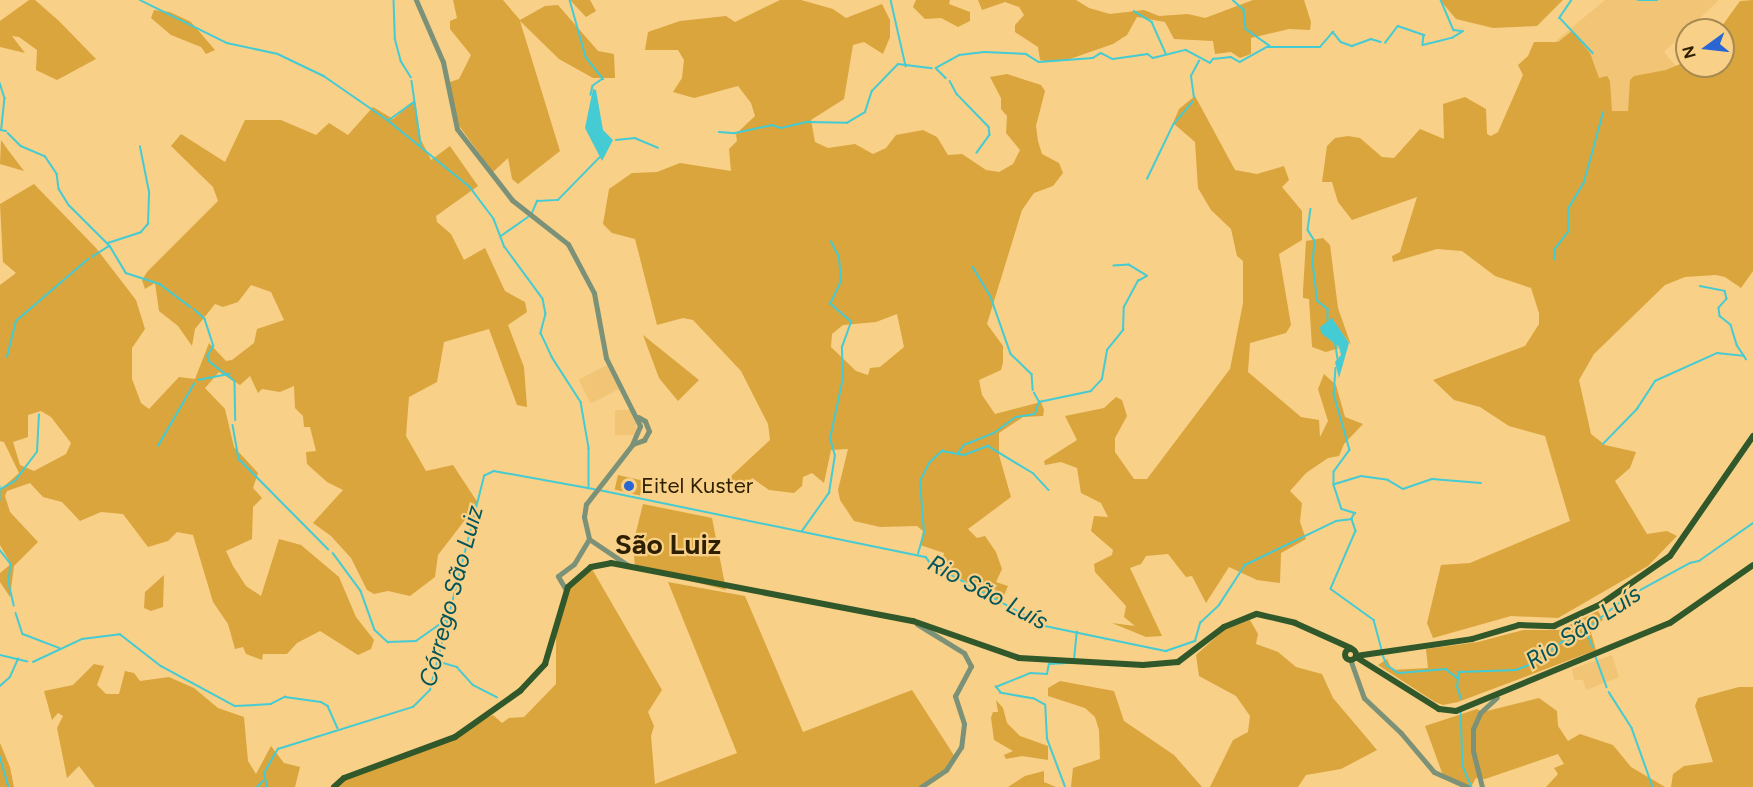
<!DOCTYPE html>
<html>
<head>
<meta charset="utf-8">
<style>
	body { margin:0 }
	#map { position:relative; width:1753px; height:787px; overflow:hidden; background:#f8d088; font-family:Figtree,sans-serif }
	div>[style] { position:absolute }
	.built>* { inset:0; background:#f1c575; transform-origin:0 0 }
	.green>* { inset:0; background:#d9a53c; transform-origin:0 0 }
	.water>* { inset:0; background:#44cbd3 }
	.stream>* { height:1.5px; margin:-0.75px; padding:0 0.75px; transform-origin:0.75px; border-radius:0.75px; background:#44cbd3 }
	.tertiary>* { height:5px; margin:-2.5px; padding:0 2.5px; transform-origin:2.5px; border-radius:2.5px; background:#7b9178 }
	.primary>* { height:6px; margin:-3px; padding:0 3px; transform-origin:3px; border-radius:3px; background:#30582a }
	.primary>.ring { margin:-3px; padding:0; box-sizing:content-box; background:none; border:6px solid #30582a; border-radius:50% }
	.dots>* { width:16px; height:16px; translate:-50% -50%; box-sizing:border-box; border:3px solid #f8d088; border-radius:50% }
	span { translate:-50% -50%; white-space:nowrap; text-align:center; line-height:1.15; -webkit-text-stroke:4.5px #f8d088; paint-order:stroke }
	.poi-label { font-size:22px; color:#2e1f01 }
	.left { translate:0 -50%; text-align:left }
	.water-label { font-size:24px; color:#02555a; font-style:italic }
	.district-label { font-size:28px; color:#2e1f01; font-weight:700 }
	.north { position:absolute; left:1675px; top:18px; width:60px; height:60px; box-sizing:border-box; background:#f8d088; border:2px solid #a78952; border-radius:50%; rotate:255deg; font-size:16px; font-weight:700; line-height:24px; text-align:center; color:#2e1f01 }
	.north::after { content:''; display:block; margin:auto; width:21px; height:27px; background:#2965d3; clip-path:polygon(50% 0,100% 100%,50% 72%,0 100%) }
</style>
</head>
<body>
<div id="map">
	<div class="built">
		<i style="clip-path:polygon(1605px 0,1719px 0,1664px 52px,1679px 70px,1615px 125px,1552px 44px)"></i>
		<i style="left:607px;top:365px;width:27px;height:32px;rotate:63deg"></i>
		<i style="left:615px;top:410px;width:21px;height:25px"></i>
		<i style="clip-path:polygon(1612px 655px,1619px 677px,1586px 690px,1583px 680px,1574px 680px,1572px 669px)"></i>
	</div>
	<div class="green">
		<i style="clip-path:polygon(29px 0,35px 0,59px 21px,96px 59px,57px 80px,36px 70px,37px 50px,19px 37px,12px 36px,25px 53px,0 47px,0 21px)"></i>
		<i style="clip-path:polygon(453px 0,503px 0,520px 20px,545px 6px,558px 5px,598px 51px,614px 54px,615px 78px,593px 78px,559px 59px,520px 21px,560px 151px,518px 184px,512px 179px,508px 158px,493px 172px,457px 123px,447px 83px,459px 79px,471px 55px,450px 29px,450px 21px,457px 18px)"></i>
		<i style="clip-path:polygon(570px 0,590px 0,596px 11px,586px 17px)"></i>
		<i style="clip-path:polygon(evenodd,780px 0,801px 0,833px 9px,846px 18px,882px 4px,890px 20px,890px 37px,883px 54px,864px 42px,853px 45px,844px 99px,811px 120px,815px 142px,828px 148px,855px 144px,873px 154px,886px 148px,896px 135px,923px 130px,937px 137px,948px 155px,962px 154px,986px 170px,999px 172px,1013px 164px,1020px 150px,1006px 133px,1007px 116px,1001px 109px,1001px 98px,990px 77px,1007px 74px,1041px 85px,1045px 91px,1036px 126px,1038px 141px,1042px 154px,1059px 163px,1063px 173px,1053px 186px,1034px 193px,1022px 210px,987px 324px,1003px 346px,1003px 362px,1001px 370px,979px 380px,982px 395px,995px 414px,1041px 402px,1044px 410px,1043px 416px,1023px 417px,999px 433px,999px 455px,1011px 497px,968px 529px,977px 538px,985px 536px,996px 552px,1002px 569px,996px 582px,1008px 586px,1001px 602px,941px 567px,944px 553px,920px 545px,923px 531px,917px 526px,880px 527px,854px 521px,840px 500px,838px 490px,848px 449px,831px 450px,824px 483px,812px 473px,803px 477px,802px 486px,794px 493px,769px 490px,752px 478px,742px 493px,727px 480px,770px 440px,768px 424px,741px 371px,693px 320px,683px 318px,657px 325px,635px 239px,612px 233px,603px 224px,609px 189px,632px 173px,657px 172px,680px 163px,731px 171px,729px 149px,737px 141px,736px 134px,755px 116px,751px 103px,738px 86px,694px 98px,673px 92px,682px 78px,684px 60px,678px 50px,645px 50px,648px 32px,680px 21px,726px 16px,735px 22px,780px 0,897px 314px,904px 347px,880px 367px,870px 368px,868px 375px,856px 371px,831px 347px,832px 334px,843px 325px,876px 322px,897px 314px)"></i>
		<i style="clip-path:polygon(916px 0,950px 0,949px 4px,970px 12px,970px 21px,958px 27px,941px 18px,925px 19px,913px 7px)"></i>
		<i style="clip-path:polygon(978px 0,1076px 0,1089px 8px,1110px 14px,1144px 10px,1159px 16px,1188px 14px,1205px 18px,1253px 0,1304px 0,1311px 22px,1310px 30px,1289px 29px,1251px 38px,1251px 54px,1240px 58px,1231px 52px,1215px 54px,1213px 41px,1174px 39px,1165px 22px,1137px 17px,1127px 35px,1113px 44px,1067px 60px,1050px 62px,1040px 60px,1038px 47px,1015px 32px,1015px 25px,1024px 15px,1019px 7px,1005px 2px,982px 10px)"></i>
		<i style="clip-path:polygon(1440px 0,1563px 0,1537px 26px,1493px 28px,1456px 19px)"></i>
		<i style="clip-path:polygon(1753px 0,1753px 271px,1741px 288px,1725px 277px,1716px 275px,1685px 277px,1665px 285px,1594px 354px,1579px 380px,1591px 434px,1605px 445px,1636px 452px,1630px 468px,1615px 481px,1647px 534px,1667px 531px,1677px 536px,1648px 566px,1558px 618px,1511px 616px,1433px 638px,1427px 623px,1441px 565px,1470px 563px,1570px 521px,1545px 436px,1509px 426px,1480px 407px,1454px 400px,1433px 380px,1525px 346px,1539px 324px,1539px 313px,1531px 288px,1495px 276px,1462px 251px,1437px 249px,1393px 262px,1392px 256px,1400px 252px,1417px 197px,1352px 220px,1338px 202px,1332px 182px,1322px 182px,1327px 146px,1335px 138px,1348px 136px,1360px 138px,1382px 157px,1394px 158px,1420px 129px,1444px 139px,1443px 104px,1465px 97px,1486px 109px,1487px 134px,1491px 136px,1498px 132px,1523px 75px,1518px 65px,1528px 56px,1534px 42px,1558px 42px,1572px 31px,1590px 53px,1599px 78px,1607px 76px,1610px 81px,1612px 111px,1628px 111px,1630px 80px,1634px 76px,1666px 70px,1687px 61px,1687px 66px,1723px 66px,1723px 30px,1719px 30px,1740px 1px)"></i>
		<i style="clip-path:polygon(154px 10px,170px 12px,191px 22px,215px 50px,206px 54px,201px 47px,171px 35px,151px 18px)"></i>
		<i style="clip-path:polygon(1195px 96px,1235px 170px,1257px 174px,1284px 166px,1289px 180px,1282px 187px,1302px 211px,1302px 240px,1279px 254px,1291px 325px,1286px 333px,1250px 343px,1248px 372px,1301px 417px,1319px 420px,1320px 437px,1328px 421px,1318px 389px,1324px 374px,1336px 385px,1345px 417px,1363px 424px,1344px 444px,1339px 456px,1328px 458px,1306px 473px,1290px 491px,1302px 503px,1300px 522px,1306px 539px,1281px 553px,1280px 583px,1257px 580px,1229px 567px,1206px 603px,1192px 576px,1186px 577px,1168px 554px,1146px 556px,1141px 564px,1130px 568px,1162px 636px,1146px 637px,1112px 623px,1135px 626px,1124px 617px,1126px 606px,1095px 572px,1094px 564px,1112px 555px,1113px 550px,1091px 531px,1094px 516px,1108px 517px,1101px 503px,1081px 493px,1077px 468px,1061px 462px,1045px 465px,1044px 461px,1077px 440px,1065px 416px,1104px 408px,1116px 397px,1122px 400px,1127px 416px,1115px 438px,1115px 452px,1134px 479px,1147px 479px,1230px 369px,1243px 303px,1243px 261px,1237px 256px,1231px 229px,1211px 210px,1198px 188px,1195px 142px,1173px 123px,1179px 109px)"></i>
		<i style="clip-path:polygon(evenodd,415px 101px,421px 140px,431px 160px,450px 146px,478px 186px,436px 216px,437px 222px,451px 234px,464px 260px,485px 248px,505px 291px,525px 302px,527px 312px,508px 325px,524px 367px,527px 407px,517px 405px,489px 329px,444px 342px,437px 382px,409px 397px,406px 436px,426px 471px,453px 465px,478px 503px,438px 555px,435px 577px,410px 596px,388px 591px,374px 594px,367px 590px,351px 558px,331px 536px,313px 523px,343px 490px,327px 482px,307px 464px,306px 452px,316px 451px,310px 427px,304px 427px,303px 416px,295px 408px,294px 386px,280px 392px,262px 389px,258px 393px,250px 376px,240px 385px,219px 372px,205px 388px,225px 409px,234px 447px,258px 473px,253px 488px,262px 498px,253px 507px,252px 539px,226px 551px,233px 566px,246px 586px,261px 596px,279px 539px,301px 545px,339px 577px,356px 617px,374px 640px,371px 649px,358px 655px,320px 631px,297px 643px,287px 654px,263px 654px,262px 660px,246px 654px,243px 647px,235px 649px,228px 624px,213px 602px,193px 535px,177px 532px,168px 541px,148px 547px,123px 514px,101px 512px,80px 521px,62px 502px,43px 497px,30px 483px,7px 491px,5px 496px,10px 512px,38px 542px,14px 566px,10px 597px,0 582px,0 573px,11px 564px,0 545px,0 490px,19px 473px,4px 442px,0 441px,0 285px,16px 273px,3px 262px,0 204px,34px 184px,96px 248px,136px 300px,145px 329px,132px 348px,132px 379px,141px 403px,149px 409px,179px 377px,195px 379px,209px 343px,226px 361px,232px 360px,254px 343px,257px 329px,284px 320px,271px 292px,251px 285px,238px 302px,223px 307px,215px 304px,195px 329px,192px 346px,178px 326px,159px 311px,155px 283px,145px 289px,142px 280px,147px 272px,218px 201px,213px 187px,171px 146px,181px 134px,225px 162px,245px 120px,281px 120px,316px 135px,329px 123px,348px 135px,373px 107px,393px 119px,415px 101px,41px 411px,51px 417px,71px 443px,66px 454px,34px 471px,20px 465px,13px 442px,28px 437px,28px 415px,41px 411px)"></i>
		<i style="clip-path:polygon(1px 140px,8px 150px,24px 171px,0 164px)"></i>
		<i style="clip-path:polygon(1323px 238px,1330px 245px,1338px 308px,1351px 345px,1331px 319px,1325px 335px,1339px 348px,1326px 352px,1312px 347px,1309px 299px,1303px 298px,1303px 291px,1306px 241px)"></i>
		<i style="clip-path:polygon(643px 335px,699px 380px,678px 401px,659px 378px)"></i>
		<i style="left:618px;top:475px;width:26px;height:15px;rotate:13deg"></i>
		<i style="clip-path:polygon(643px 504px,712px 518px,726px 590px,635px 567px,633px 544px)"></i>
		<i style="clip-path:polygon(592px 569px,662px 690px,648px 712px,654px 726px,651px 736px,655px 784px,737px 753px,668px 582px,745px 596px,803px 732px,912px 690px,955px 757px,954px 762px,920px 787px,337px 787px,346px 780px,454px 739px,472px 724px,493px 715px,502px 723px,509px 718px,524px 717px,556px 684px,556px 625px,565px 593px)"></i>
		<i style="clip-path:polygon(164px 575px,163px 607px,151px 611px,144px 608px,145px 592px)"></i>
		<i style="clip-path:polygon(1598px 611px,1603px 620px,1590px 629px,1596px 650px,1458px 702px,1443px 705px,1435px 702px,1378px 665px,1387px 659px,1392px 670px,1428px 668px,1426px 649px,1478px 642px,1523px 630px,1559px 630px)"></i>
		<i style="clip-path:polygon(1250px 620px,1258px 634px,1256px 644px,1278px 652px,1296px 667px,1322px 674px,1333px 698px,1377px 750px,1341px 769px,1306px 775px,1298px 787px,1210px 787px,1233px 740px,1248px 732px,1250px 716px,1236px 696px,1199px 676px,1196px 655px,1224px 630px)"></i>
		<i style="clip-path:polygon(94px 664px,104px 666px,97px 685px,106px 694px,119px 694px,125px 671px,134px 673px,140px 681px,169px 677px,194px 688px,218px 708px,244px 717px,248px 761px,256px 774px,271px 746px,284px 763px,300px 767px,295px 787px,95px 787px,79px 766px,67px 778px,57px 728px,63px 716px,58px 713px,52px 720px,44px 691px,73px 685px)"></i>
		<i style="clip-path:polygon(1060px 681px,1114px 691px,1124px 721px,1174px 755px,1202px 787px,1071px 787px,1073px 768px,1100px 759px,1099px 730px,1095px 717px,1085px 708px,1048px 696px,1048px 688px)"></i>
		<i style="clip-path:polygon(1739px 687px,1753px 687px,1753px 787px,1671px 787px,1673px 774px,1684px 766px,1713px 762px,1695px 706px,1698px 698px)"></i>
		<i style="clip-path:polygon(1539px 698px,1557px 711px,1558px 726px,1568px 741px,1580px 734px,1613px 745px,1631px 767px,1665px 787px,1546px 787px,1558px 774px,1554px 768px,1564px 764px,1558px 754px,1485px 779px,1476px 778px,1471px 787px,1444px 778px,1425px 726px,1477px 709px,1483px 712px)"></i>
		<i style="clip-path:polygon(996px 700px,1003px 708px,1007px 723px,1020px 736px,1048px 746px,1048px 760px,1022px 756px,1006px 759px,1004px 755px,1013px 751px,994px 740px,991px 718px,993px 712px,998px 712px)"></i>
		<i style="clip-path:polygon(0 743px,10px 767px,14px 787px,0 787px)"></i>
		<i style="clip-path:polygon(1044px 771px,1044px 782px,1056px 787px,1008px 787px,1025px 776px)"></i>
	</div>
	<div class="water">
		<i style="clip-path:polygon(593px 89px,596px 90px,603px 130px,613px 140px,602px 161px,585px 128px)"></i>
		<i style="clip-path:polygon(1332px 318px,1349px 343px,1339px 378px,1335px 362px,1341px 355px,1339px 347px,1321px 333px,1320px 327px)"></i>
	</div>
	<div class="stream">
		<i style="left:140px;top:0;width:97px;rotate:26.3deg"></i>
		<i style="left:227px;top:43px;width:52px;rotate:12.2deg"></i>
		<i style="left:278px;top:54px;width:51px;rotate:25.6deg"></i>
		<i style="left:324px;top:76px;width:79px;rotate:34.7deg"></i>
		<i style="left:389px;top:121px;width:104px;rotate:39.2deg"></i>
		<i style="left:470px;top:187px;width:40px;rotate:53deg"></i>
		<i style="left:494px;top:219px;width:30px;rotate:69deg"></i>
		<i style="left:505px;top:247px;width:64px;rotate:53.8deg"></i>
		<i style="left:543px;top:299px;width:15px;rotate:79deg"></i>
		<i style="left:546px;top:314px;width:20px;rotate:105deg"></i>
		<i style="left:541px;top:333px;width:26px;rotate:65deg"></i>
		<i style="left:552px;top:357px;width:54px;rotate:57.2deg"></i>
		<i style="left:581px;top:402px;width:47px;rotate:80.1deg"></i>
		<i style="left:589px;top:448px;width:38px;rotate:90deg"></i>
		<i style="left:394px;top:0;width:38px;rotate:88deg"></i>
		<i style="left:395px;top:38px;width:24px;rotate:75deg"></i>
		<i style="left:401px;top:61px;width:19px;rotate:58deg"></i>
		<i style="left:570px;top:0;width:59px;rotate:74.3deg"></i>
		<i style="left:586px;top:57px;width:28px;rotate:52deg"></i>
		<i style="left:603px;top:79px;width:12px;rotate:145deg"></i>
		<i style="left:593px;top:86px;width:9px;rotate:103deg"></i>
		<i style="left:891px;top:0;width:68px;rotate:77.2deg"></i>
		<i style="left:1233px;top:0;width:15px;rotate:42deg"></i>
		<i style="left:1244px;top:10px;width:19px;rotate:84deg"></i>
		<i style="left:1246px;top:29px;width:29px;rotate:35deg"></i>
		<i style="left:1441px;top:0;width:33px;rotate:67deg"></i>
		<i style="left:1454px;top:30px;width:7px;rotate:8deg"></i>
		<i style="left:1572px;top:0;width:22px;rotate:124deg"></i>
		<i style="left:1560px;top:18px;width:48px;rotate:46.7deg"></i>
		<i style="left:1638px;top:0;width:19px"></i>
		<i style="left:1134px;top:11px;width:21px;rotate:31deg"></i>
		<i style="left:1152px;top:22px;width:34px;rotate:66deg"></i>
		<i style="left:1385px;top:43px;width:21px;rotate:-53deg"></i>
		<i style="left:1398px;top:26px;width:28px;rotate:19deg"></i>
		<i style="left:1424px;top:35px;width:10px;rotate:96deg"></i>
		<i style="left:1423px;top:45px;width:30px;rotate:-14deg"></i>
		<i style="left:1452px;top:38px;width:13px;rotate:-32deg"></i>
		<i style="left:936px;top:68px;width:26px;rotate:-29deg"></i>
		<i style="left:959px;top:55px;width:25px;rotate:-7deg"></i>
		<i style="left:984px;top:52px;width:42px;rotate:2.7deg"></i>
		<i style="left:1026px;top:54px;width:15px;rotate:32deg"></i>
		<i style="left:1039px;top:62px;width:54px;rotate:-4.2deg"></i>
		<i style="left:1093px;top:58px;width:9px;rotate:-32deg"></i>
		<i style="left:1101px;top:53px;width:13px;rotate:27deg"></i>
		<i style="left:1113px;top:59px;width:35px;rotate:-8deg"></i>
		<i style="left:1148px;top:54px;width:6px;rotate:39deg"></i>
		<i style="left:1153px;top:58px;width:34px;rotate:-14deg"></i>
		<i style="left:1186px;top:50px;width:27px;rotate:28deg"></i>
		<i style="left:1210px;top:63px;width:5px;rotate:-53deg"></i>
		<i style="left:1213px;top:59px;width:18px;rotate:-6deg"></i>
		<i style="left:1231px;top:57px;width:10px;rotate:29deg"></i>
		<i style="left:1240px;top:62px;width:31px;rotate:-29deg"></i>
		<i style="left:1267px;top:47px;width:53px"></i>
		<i style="left:1320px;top:47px;width:20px;rotate:-49deg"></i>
		<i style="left:1333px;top:32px;width:13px;rotate:51deg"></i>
		<i style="left:1341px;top:42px;width:12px;rotate:20deg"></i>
		<i style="left:1352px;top:46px;width:20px;rotate:-20deg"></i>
		<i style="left:1371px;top:39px;width:10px;rotate:17deg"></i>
		<i style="left:936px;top:68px;width:14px;rotate:45deg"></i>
		<i style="left:412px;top:81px;width:64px;rotate:81.9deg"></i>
		<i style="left:950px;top:81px;width:15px;rotate:62deg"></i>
		<i style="left:957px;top:94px;width:46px;rotate:45.9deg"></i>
		<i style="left:989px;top:127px;width:8px;rotate:83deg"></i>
		<i style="left:990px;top:135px;width:22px;rotate:126deg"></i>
		<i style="left:0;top:83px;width:16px;rotate:72deg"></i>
		<i style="left:5px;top:98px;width:31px;rotate:96deg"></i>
		<i style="left:1194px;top:98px;width:22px;rotate:-98deg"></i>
		<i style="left:1191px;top:76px;width:17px;rotate:-62deg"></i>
		<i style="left:389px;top:120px;width:31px;rotate:-36deg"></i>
		<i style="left:0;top:130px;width:6px;rotate:9deg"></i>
		<i style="left:719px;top:132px;width:16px;rotate:4deg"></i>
		<i style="left:735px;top:133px;width:38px;rotate:-12deg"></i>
		<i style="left:772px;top:125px;width:9px;rotate:18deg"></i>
		<i style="left:781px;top:128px;width:28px;rotate:-13deg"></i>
		<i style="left:808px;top:122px;width:39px;rotate:1deg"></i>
		<i style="left:847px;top:123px;width:21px;rotate:-31deg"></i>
		<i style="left:865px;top:112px;width:22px;rotate:-72deg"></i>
		<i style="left:872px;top:91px;width:37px;rotate:-46deg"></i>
		<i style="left:898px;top:64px;width:34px;rotate:7deg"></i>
		<i style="left:8px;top:133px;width:18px;rotate:45deg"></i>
		<i style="left:21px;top:146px;width:26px;rotate:23deg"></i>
		<i style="left:45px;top:156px;width:22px;rotate:56deg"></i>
		<i style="left:57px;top:174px;width:15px;rotate:82deg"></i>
		<i style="left:59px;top:189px;width:19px;rotate:58deg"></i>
		<i style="left:69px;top:205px;width:58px;rotate:45deg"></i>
		<i style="left:110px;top:246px;width:31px;rotate:59deg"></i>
		<i style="left:126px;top:273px;width:36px;rotate:18deg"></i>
		<i style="left:160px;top:284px;width:38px;rotate:37deg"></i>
		<i style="left:616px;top:140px;width:19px;rotate:-6deg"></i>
		<i style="left:635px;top:138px;width:25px;rotate:23deg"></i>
		<i style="left:1147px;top:179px;width:60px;rotate:-64.3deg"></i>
		<i style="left:1173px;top:125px;width:30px;rotate:-50deg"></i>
		<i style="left:1311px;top:209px;width:21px;rotate:98deg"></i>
		<i style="left:1308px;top:230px;width:13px;rotate:58deg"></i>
		<i style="left:1315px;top:241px;width:22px;rotate:95deg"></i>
		<i style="left:1313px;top:263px;width:38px;rotate:83deg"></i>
		<i style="left:1318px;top:301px;width:13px;rotate:39deg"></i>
		<i style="left:1328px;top:309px;width:11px;rotate:90deg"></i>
		<i style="left:532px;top:213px;width:13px;rotate:-67deg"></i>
		<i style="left:537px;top:201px;width:21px;rotate:-3deg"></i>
		<i style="left:558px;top:200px;width:59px;rotate:-45.7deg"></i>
		<i style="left:501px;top:236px;width:33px;rotate:-35deg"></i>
		<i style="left:108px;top:243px;width:35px;rotate:-18deg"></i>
		<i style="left:141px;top:232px;width:11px;rotate:-49deg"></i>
		<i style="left:148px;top:224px;width:32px;rotate:-88deg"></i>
		<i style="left:149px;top:192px;width:46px;rotate:-101.3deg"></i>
		<i style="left:92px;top:257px;width:20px;rotate:-33deg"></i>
		<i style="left:1554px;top:260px;width:11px;rotate:-85deg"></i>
		<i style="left:1555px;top:249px;width:21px;rotate:-53deg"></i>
		<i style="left:1568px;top:232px;width:23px;rotate:-90deg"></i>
		<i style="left:1568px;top:209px;width:31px;rotate:-59deg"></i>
		<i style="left:1584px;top:182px;width:72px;rotate:-74.6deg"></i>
		<i style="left:973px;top:267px;width:35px;rotate:59deg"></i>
		<i style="left:991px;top:297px;width:60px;rotate:70.7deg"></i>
		<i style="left:1011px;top:354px;width:29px;rotate:44deg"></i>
		<i style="left:1032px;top:374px;width:16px;rotate:86deg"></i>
		<i style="left:1700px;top:286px;width:25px;rotate:11deg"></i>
		<i style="left:1725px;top:291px;width:8px;rotate:76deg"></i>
		<i style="left:1727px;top:299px;width:12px;rotate:132deg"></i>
		<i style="left:1719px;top:308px;width:8px;rotate:83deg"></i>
		<i style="left:1720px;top:316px;width:14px;rotate:39deg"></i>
		<i style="left:1731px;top:325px;width:21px;rotate:73deg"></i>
		<i style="left:1737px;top:345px;width:17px;rotate:57deg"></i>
		<i style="left:194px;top:309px;width:15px;rotate:42deg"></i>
		<i style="left:205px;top:319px;width:28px;rotate:72deg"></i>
		<i style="left:214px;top:346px;width:12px;rotate:121deg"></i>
		<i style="left:208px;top:356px;width:5px;rotate:79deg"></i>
		<i style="left:209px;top:361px;width:33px;rotate:38deg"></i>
		<i style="left:235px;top:381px;width:39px;rotate:89deg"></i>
		<i style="left:1335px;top:340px;width:20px;rotate:81deg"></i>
		<i style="left:7px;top:357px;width:37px;rotate:-76deg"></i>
		<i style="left:16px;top:321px;width:95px;rotate:-40.7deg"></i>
		<i style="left:1336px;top:368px;width:26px;rotate:94deg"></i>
		<i style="left:1334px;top:394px;width:58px;rotate:74.1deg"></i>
		<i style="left:1350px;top:450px;width:27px;rotate:126deg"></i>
		<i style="left:1334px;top:472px;width:13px;rotate:90deg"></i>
		<i style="left:1334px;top:485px;width:25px;rotate:72deg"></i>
		<i style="left:1342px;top:509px;width:14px;rotate:17deg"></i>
		<i style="left:1355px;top:513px;width:7px;rotate:117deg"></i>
		<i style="left:1352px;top:519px;width:13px;rotate:72deg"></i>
		<i style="left:1356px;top:531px;width:63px;rotate:113.3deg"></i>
		<i style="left:1331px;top:589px;width:53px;rotate:35.8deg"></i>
		<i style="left:1374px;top:620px;width:31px;rotate:75deg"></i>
		<i style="left:198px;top:380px;width:32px;rotate:-11deg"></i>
		<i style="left:1039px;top:402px;width:53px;rotate:-11.9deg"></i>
		<i style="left:1091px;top:391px;width:16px;rotate:-47deg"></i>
		<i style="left:1102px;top:379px;width:29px;rotate:-80deg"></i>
		<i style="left:1107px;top:350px;width:26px;rotate:-51deg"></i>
		<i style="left:1123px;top:330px;width:23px;rotate:-88deg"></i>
		<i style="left:1124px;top:307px;width:30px;rotate:-62deg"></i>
		<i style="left:1138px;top:281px;width:10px;rotate:-29deg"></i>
		<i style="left:1147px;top:276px;width:21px;rotate:-149deg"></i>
		<i style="left:1129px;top:265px;width:15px;rotate:176deg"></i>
		<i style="left:233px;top:425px;width:35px;rotate:80deg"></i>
		<i style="left:239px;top:459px;width:127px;rotate:45.3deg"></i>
		<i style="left:1603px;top:444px;width:49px;rotate:-45.8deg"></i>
		<i style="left:1637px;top:409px;width:33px;rotate:-57deg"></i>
		<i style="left:1655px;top:381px;width:68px;rotate:-24.3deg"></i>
		<i style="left:1717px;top:353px;width:27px;rotate:6deg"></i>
		<i style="left:158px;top:446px;width:72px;rotate:-59.9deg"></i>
		<i style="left:958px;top:453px;width:10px;rotate:-53deg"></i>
		<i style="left:964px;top:445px;width:32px;rotate:-22deg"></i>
		<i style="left:994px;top:433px;width:27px;rotate:-36deg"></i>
		<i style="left:1016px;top:417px;width:19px;rotate:-9deg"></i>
		<i style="left:1035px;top:414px;width:13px;rotate:-72deg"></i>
		<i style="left:1039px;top:402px;width:10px;rotate:-119deg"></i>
		<i style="left:1335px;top:484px;width:27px;rotate:-17deg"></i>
		<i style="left:1361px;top:476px;width:27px;rotate:8deg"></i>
		<i style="left:1388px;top:480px;width:17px;rotate:31deg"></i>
		<i style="left:1403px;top:489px;width:31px;rotate:-19deg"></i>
		<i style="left:1432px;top:479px;width:49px;rotate:4.7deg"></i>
		<i style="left:0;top:486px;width:14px;rotate:90deg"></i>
		<i style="left:1px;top:489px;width:16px;rotate:-30deg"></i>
		<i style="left:15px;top:481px;width:36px;rotate:-53deg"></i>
		<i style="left:37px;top:452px;width:37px;rotate:-87deg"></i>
		<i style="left:599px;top:490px;width:334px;rotate:11.6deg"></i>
		<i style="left:926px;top:557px;width:9px;rotate:54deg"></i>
		<i style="left:931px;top:564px;width:130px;rotate:28.5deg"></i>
		<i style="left:1045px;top:626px;width:124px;rotate:11.7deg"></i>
		<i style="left:1166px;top:651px;width:31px;rotate:-19deg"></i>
		<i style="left:1195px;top:641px;width:19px;rotate:-74deg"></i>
		<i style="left:1200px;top:623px;width:26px;rotate:-43deg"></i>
		<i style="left:1219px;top:605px;width:48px;rotate:-57deg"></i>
		<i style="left:1245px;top:565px;width:101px;rotate:-25.8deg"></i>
		<i style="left:1336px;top:521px;width:16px;rotate:-7deg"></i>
		<i style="left:802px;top:531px;width:47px;rotate:-54.6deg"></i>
		<i style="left:829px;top:493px;width:37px;rotate:-81deg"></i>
		<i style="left:835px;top:456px;width:18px;rotate:-106deg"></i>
		<i style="left:830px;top:439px;width:62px;rotate:-78deg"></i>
		<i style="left:843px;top:378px;width:31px;rotate:-92deg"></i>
		<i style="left:842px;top:347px;width:27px;rotate:-70deg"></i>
		<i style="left:851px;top:322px;width:28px;rotate:-139deg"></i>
		<i style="left:830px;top:304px;width:25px;rotate:-64deg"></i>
		<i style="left:841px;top:281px;width:24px;rotate:-95deg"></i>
		<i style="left:839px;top:257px;width:17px;rotate:-118deg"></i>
		<i style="left:0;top:550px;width:18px;rotate:52deg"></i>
		<i style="left:11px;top:564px;width:19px;rotate:96deg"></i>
		<i style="left:9px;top:583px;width:23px;rotate:77deg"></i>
		<i style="left:333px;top:553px;width:47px;rotate:53.6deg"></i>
		<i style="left:361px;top:591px;width:41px;rotate:70.3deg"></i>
		<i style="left:375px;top:630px;width:18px;rotate:43deg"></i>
		<i style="left:388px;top:642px;width:28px;rotate:-2deg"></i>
		<i style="left:416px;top:641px;width:39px;rotate:-35deg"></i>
		<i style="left:918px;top:554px;width:22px;rotate:-74deg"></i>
		<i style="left:924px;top:533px;width:52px;rotate:-94.4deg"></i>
		<i style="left:920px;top:481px;width:20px;rotate:-63deg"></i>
		<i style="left:929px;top:463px;width:18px;rotate:-43deg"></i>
		<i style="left:942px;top:451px;width:22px;rotate:10deg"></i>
		<i style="left:964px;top:455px;width:26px;rotate:-21deg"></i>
		<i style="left:988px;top:446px;width:52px;rotate:31deg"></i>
		<i style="left:1033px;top:473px;width:23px;rotate:47deg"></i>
		<i style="left:16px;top:613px;width:22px;rotate:72deg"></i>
		<i style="left:23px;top:634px;width:39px;rotate:21deg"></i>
		<i style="left:1586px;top:629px;width:19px;rotate:69deg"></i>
		<i style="left:0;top:655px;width:28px;rotate:13deg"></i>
		<i style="left:1383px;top:655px;width:11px;rotate:68deg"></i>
		<i style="left:1387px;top:665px;width:14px;rotate:34deg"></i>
		<i style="left:1399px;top:673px;width:47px;rotate:-4.9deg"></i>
		<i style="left:1446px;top:669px;width:16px;rotate:38deg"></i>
		<i style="left:1596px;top:657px;width:32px;rotate:70deg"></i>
		<i style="left:1074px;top:659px;width:27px;rotate:-84deg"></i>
		<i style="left:33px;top:662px;width:54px;rotate:-25.1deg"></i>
		<i style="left:82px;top:639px;width:38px;rotate:-7deg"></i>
		<i style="left:120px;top:634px;width:52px;rotate:38deg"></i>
		<i style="left:161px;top:666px;width:84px;rotate:28.4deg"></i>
		<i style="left:235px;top:706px;width:36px;rotate:-3deg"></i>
		<i style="left:271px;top:704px;width:16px;rotate:-27deg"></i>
		<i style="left:285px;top:697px;width:36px;rotate:8deg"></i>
		<i style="left:321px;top:702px;width:8px;rotate:30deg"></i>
		<i style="left:328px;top:706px;width:24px;rotate:66deg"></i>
		<i style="left:440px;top:662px;width:18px;rotate:16deg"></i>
		<i style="left:457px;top:667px;width:24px;rotate:48deg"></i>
		<i style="left:473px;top:685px;width:27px;rotate:27deg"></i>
		<i style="left:0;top:686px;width:13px;rotate:-42deg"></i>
		<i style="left:10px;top:677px;width:20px;rotate:-66deg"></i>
		<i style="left:1609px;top:692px;width:43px;rotate:57.4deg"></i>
		<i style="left:1632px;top:728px;width:63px;rotate:70.4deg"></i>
		<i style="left:1461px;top:699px;width:13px;rotate:-108deg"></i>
		<i style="left:1457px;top:687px;width:15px;rotate:-82deg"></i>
		<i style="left:1459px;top:672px;width:57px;rotate:-2deg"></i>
		<i style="left:1516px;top:670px;width:22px;rotate:-21deg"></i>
		<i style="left:1537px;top:662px;width:32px;rotate:-39deg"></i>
		<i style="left:1562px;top:642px;width:17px;rotate:-21deg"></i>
		<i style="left:1578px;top:636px;width:59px;rotate:-38.8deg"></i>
		<i style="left:1624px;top:599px;width:75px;rotate:-28.6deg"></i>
		<i style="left:1690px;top:563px;width:9px;rotate:-13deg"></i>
		<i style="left:1699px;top:561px;width:66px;rotate:-35.1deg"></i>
		<i style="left:1461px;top:710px;width:56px;rotate:88deg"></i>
		<i style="left:1463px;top:766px;width:23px;rotate:67deg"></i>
		<i style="left:0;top:756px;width:32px;rotate:74deg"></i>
		<i style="left:257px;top:787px;width:8px;rotate:-45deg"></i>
		<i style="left:267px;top:787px;width:14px;rotate:-102deg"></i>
		<i style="left:264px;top:773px;width:28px;rotate:-60deg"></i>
		<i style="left:278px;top:749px;width:141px;rotate:-17.3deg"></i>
		<i style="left:413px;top:707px;width:24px;rotate:-45deg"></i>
		<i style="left:430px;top:690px;width:221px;rotate:-75.8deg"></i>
		<i style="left:484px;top:476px;width:11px;rotate:-27deg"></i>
		<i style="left:494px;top:471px;width:102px;rotate:10.2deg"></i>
		<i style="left:1065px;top:787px;width:51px;rotate:-110.6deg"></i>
		<i style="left:1047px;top:739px;width:34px;rotate:-93deg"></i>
		<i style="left:1045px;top:705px;width:13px;rotate:-151deg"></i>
		<i style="left:1034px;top:699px;width:34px;rotate:-170deg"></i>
		<i style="left:1001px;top:693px;width:8px;rotate:-130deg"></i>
		<i style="left:996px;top:687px;width:37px;rotate:-22deg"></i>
		<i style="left:1030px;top:673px;width:17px;rotate:3deg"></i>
		<i style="left:1047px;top:674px;width:10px;rotate:-79deg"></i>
		<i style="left:1049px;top:664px;width:22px;rotate:-3deg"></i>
	</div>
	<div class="tertiary">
		<i style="left:416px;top:0;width:68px;rotate:66.5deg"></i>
		<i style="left:443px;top:62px;width:68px;rotate:78.2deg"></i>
		<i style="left:457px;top:129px;width:90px;rotate:52.2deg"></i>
		<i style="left:512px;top:200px;width:71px;rotate:38.2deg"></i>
		<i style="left:568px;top:244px;width:55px;rotate:62deg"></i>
		<i style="left:594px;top:293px;width:66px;rotate:79.5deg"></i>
		<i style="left:606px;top:358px;width:76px;rotate:63.4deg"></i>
		<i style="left:640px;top:426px;width:21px;rotate:113deg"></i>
		<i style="left:632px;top:445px;width:75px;rotate:127.9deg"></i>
		<i style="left:586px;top:504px;width:13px;rotate:99deg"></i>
		<i style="left:584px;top:517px;width:23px;rotate:77deg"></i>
		<i style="left:589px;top:539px;width:48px;rotate:34deg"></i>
		<i style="left:633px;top:444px;width:12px;rotate:-20deg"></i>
		<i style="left:644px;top:440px;width:10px;rotate:-61deg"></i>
		<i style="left:649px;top:431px;width:11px;rotate:-112deg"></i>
		<i style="left:645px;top:421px;width:8px;rotate:-150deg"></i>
		<i style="left:566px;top:590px;width:16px;rotate:-120deg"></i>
		<i style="left:558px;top:576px;width:20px;rotate:-37deg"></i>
		<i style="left:574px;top:564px;width:29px;rotate:-59deg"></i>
		<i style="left:917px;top:624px;width:55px;rotate:31.7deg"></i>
		<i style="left:964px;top:653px;width:15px;rotate:62deg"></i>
		<i style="left:971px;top:666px;width:34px;rotate:118deg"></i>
		<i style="left:955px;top:696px;width:29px;rotate:72deg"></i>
		<i style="left:964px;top:724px;width:23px;rotate:97deg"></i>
		<i style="left:961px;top:747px;width:27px;rotate:123deg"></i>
		<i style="left:946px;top:770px;width:30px;rotate:146deg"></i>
		<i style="left:1350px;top:659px;width:41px;rotate:70.3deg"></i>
		<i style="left:1364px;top:698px;width:51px;rotate:43.4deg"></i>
		<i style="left:1401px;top:733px;width:51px;rotate:49.8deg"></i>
		<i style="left:1434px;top:772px;width:37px;rotate:24deg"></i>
		<i style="left:1482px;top:787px;width:37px;rotate:-104deg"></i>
		<i style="left:1473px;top:751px;width:22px;rotate:-90deg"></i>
		<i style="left:1473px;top:729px;width:17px;rotate:-66deg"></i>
		<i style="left:1480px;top:713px;width:23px;rotate:-43deg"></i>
	</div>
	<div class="primary">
		<i class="ring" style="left:1344.5px;top:648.5px;width:5px;height:5px"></i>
		<i style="left:1356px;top:656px;width:117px;rotate:-8.3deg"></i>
		<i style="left:1472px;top:639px;width:49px;rotate:-16.6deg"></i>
		<i style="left:1519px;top:625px;width:35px;rotate:2deg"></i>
		<i style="left:1554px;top:626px;width:52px;rotate:-25.1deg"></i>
		<i style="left:1601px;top:604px;width:84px;rotate:-34.8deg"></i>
		<i style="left:1670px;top:556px;width:146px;rotate:-55.3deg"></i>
		<i style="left:1356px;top:657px;width:98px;rotate:32.1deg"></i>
		<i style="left:1439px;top:709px;width:17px;rotate:7deg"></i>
		<i style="left:1456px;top:711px;width:231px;rotate:-22.4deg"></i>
		<i style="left:1670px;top:623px;width:101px;rotate:-34.9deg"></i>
		<i style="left:334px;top:787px;width:13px;rotate:-42deg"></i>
		<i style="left:344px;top:778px;width:118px;rotate:-20.3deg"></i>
		<i style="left:455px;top:737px;width:80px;rotate:-35.3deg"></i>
		<i style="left:520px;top:691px;width:37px;rotate:-47deg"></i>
		<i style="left:545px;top:664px;width:80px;rotate:-73.4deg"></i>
		<i style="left:568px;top:587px;width:30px;rotate:-41deg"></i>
		<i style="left:591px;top:567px;width:20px;rotate:-11deg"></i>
		<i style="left:611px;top:563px;width:308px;rotate:10.9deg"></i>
		<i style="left:913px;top:621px;width:112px;rotate:19.2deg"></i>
		<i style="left:1019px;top:658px;width:124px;rotate:3.2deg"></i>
		<i style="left:1143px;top:665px;width:35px;rotate:-5deg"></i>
		<i style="left:1178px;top:662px;width:58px;rotate:-37.3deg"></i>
		<i style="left:1224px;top:627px;width:35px;rotate:-22deg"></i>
		<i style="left:1257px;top:614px;width:39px;rotate:13deg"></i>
		<i style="left:1295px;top:623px;width:61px;rotate:24.1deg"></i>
	</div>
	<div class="dots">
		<i style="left:629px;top:486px;background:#2965d3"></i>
	</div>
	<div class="poi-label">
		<span class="left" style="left:641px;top:486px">Eitel Kuster</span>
	</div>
	<div class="water-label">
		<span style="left:988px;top:592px;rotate:28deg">Rio São Luís</span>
		<span style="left:451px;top:596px;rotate:-75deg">Córrego São Luiz</span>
		<span style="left:1583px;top:627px;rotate:-33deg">Rio São Luís</span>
	</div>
	<div class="district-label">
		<span style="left:668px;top:544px">São Luiz</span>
	</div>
	<div class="north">N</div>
</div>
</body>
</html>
